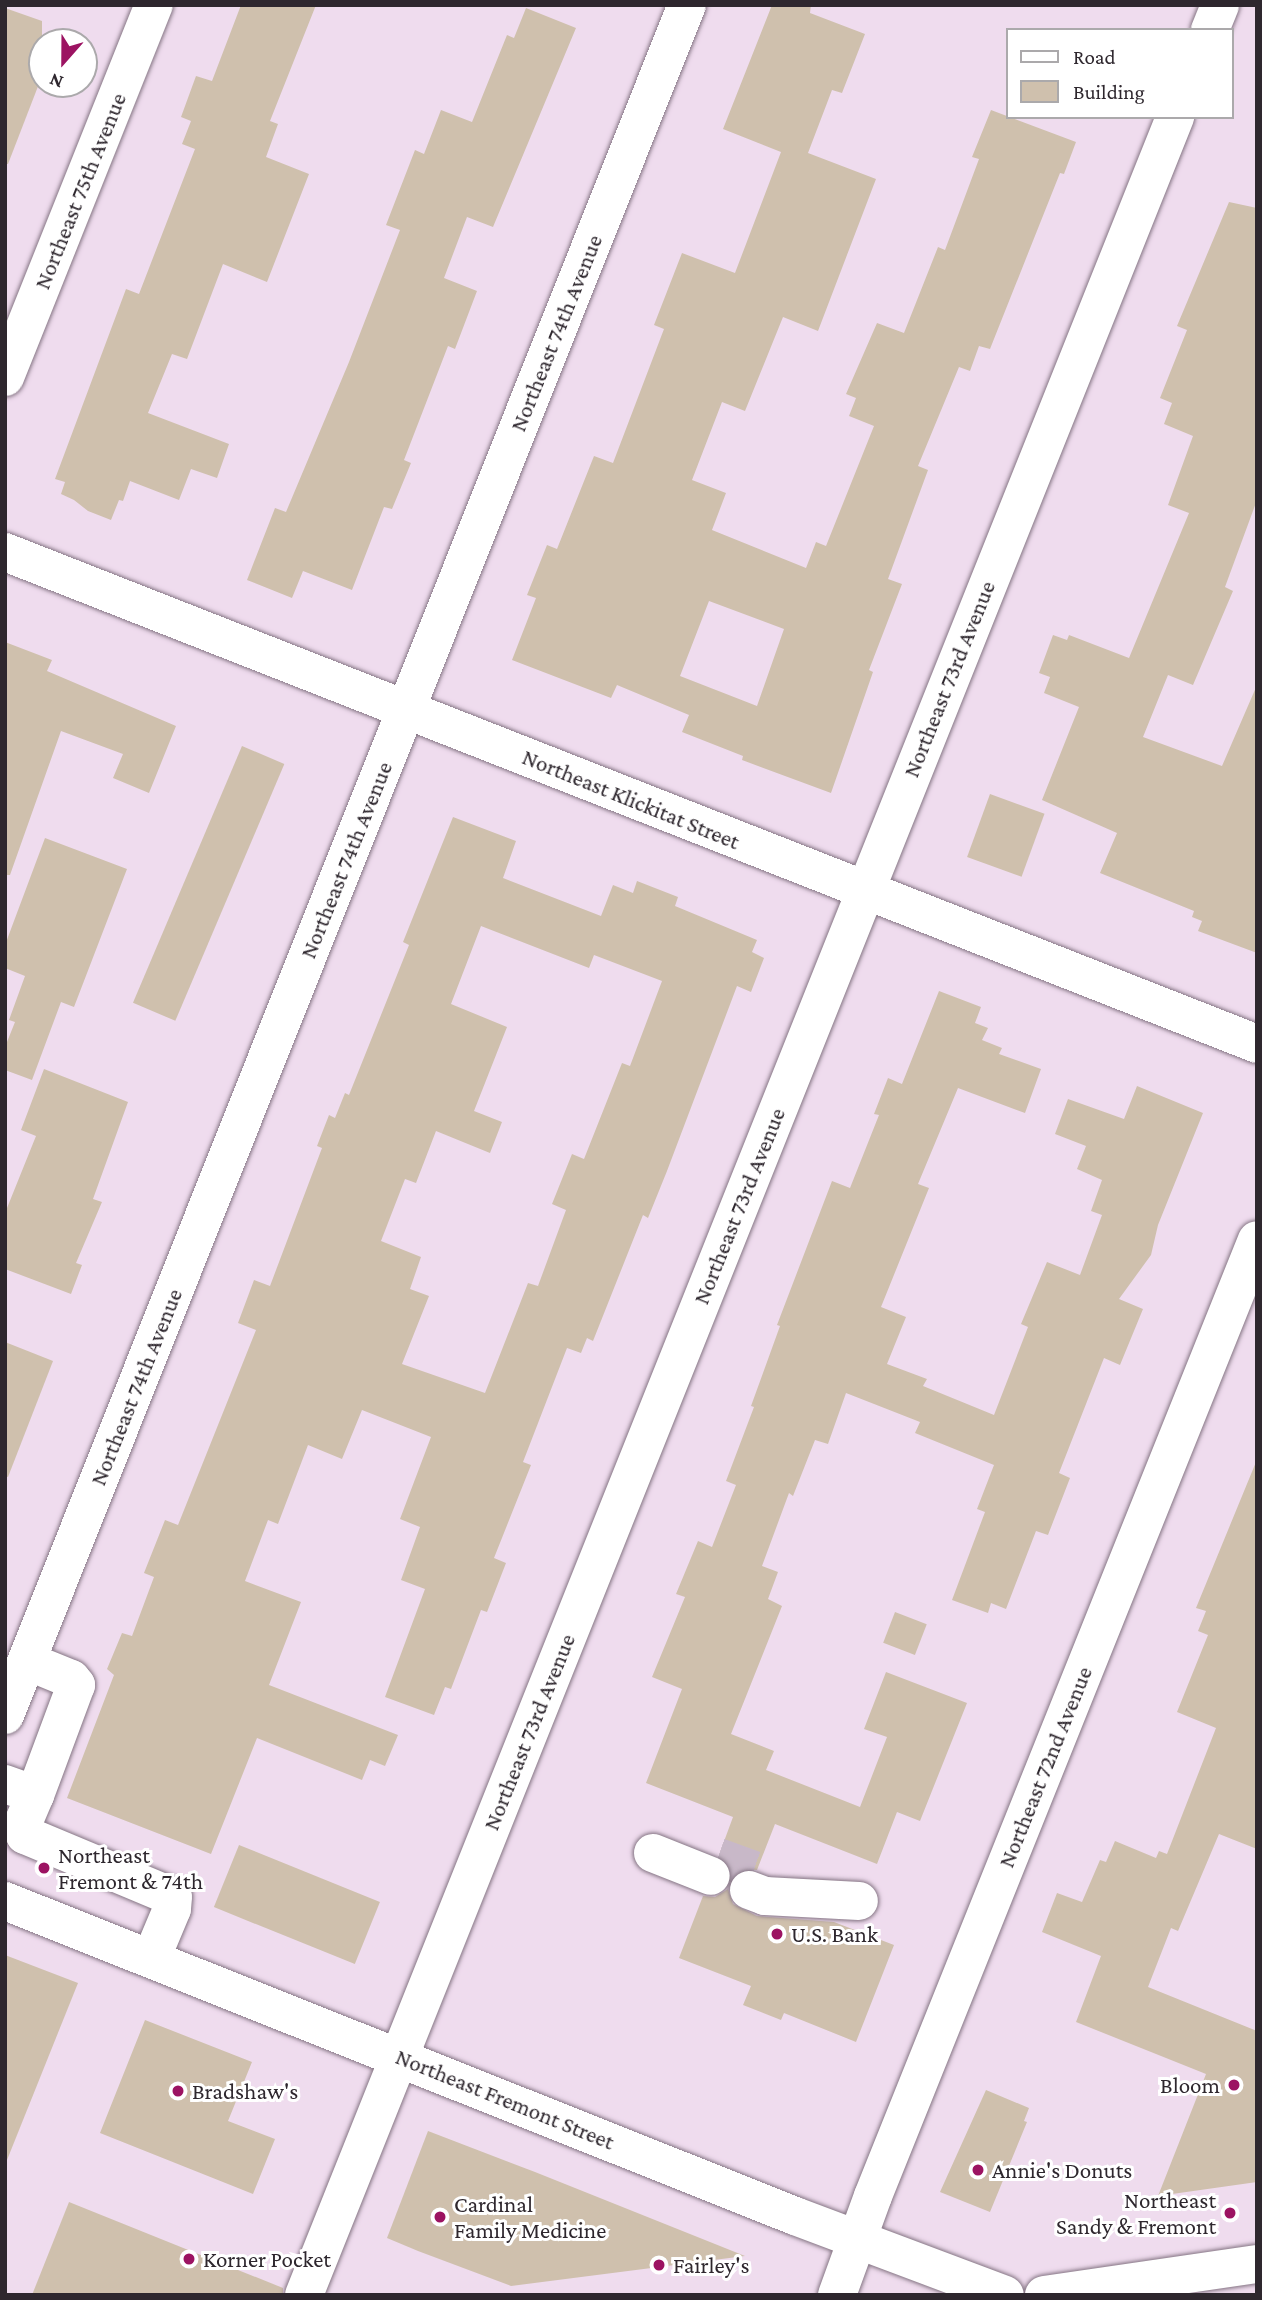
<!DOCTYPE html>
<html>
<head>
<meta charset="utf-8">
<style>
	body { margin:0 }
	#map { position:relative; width:1262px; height:2300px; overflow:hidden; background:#efdcee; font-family:"Crimson Pro",serif }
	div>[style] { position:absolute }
	.building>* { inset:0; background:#cfc0ad; transform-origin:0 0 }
	.minor-tunnel>* { height:38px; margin-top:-19px; transform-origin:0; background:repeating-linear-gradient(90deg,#c8b8c8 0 38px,transparent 0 57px) }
	.roads { filter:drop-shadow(0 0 2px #857584) drop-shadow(0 0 2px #857584) }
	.minor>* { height:38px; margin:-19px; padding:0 19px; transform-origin:19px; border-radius:19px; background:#fff }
	.major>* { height:38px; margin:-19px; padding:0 19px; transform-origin:19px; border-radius:19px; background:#fff }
	.dots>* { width:19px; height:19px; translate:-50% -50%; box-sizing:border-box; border:4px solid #fff; border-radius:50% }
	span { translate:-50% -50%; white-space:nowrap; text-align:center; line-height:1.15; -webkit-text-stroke:6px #fff; paint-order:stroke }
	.street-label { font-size:23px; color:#2e272e }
	.poi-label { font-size:23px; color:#2e272e }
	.left { translate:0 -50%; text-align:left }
	.right { translate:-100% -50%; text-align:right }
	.frame { position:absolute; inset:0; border:7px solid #2e272e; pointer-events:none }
	.legend { position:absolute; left:1006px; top:28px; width:228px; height:91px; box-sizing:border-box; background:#fff; border:2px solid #aba9ab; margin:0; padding:9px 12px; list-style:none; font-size:21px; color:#2e272e }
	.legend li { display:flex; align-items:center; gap:14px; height:35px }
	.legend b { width:35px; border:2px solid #aba9ab }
	.north { position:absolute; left:28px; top:28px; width:70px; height:70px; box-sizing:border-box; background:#fff; border:2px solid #aba9ab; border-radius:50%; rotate:201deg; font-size:19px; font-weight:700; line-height:28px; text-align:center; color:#2e272e }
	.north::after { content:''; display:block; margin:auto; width:24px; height:32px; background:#9c1362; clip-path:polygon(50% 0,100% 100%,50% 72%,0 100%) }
</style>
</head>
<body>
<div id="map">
	<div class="building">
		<i style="clip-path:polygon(241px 5px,316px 5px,270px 121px,278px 124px,266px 157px,309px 174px,267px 282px,223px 264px,187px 359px,172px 354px,148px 413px,229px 444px,217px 478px,191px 469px,179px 500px,130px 481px,123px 501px,119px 500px,111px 520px,88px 511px,74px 500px,61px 494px,65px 482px,55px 479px,126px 289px,139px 294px,195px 149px,182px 144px,191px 121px,181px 117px,196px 76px,212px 81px)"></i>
		<i style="clip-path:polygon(evenodd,772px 5px,811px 5px,810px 13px,865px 34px,842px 93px,832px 90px,808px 153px,876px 179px,818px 331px,783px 317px,745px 411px,722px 402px,692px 480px,726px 493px,712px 530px,806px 568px,816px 542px,826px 546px,874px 426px,849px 416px,856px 398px,846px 394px,877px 323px,904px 333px,938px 247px,945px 250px,979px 159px,972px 157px,991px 110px,1076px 142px,1064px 174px,1060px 173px,990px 349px,979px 346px,970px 371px,959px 367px,918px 466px,928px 470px,888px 579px,902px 584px,869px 670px,873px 672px,831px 793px,742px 760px,743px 756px,682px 732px,689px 715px,617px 685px,611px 698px,512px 660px,536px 598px,527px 595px,547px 545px,557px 549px,594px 456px,613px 463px,664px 329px,654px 325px,682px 253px,735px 273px,781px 152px,723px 129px,772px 5px,709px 601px,784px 629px,757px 706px,680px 676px,709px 601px)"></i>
		<i style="clip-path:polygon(5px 8px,42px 21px,42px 76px,8px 164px,5px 164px)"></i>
		<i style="clip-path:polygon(526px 8px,576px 28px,493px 227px,467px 217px,444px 278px,477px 291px,455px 349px,448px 346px,404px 460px,411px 463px,392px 509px,384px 507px,352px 590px,303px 571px,292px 598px,247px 580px,275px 508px,286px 512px,349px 362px,400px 230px,386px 225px,415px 150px,424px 154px,441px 110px,472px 122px,507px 35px,514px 38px)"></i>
		<i style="clip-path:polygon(1229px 202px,1257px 208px,1257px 500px,1225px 587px,1233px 591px,1193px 685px,1168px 675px,1143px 737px,1222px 766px,1257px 685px,1257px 953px,1198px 931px,1202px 921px,1192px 917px,1194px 911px,1100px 873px,1117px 833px,1042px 800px,1079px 707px,1044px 693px,1050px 677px,1039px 673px,1053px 635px,1067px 640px,1069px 635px,1129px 658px,1189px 513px,1168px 505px,1193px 436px,1164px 424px,1172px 403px,1160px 398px,1187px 330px,1177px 326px)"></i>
		<i style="clip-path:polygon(5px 642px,52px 660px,47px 671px,176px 726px,149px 793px,113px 778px,123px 754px,61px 731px,10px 875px,5px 875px)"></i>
		<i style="left:242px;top:746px;width:46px;height:279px;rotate:23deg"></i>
		<i style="left:990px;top:794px;width:58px;height:67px;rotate:20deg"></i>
		<i style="clip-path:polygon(evenodd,453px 817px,516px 841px,503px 878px,601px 916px,613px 885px,633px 893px,637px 881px,678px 897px,675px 906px,757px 940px,752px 952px,764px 958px,751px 992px,737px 986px,667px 1171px,648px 1218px,643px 1215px,593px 1341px,587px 1338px,581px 1353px,567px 1348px,523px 1462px,531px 1465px,494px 1558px,506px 1563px,487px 1612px,481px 1610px,451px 1689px,445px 1687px,434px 1715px,385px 1697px,425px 1589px,401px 1580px,420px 1527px,400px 1519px,431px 1437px,362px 1410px,342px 1459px,308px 1445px,278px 1524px,268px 1520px,245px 1581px,301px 1602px,269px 1685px,398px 1735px,385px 1766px,370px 1760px,362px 1780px,257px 1738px,211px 1854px,67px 1798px,114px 1675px,107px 1669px,122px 1633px,132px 1636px,154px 1577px,144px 1573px,165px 1520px,178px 1525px,256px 1330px,238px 1323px,254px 1280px,270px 1286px,322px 1148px,317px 1146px,329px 1115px,335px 1118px,345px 1093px,349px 1095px,409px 945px,403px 942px,453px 817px,481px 926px,589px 968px,594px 955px,662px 981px,630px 1066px,622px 1063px,584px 1159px,572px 1154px,552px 1204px,566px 1210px,538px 1286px,528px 1283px,485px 1393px,402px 1364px,429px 1296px,410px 1289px,421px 1257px,381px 1241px,405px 1179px,416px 1183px,436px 1131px,490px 1153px,502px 1122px,474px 1111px,507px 1027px,451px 1004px,481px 926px)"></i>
		<i style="clip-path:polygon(45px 838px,127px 869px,74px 1007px,61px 1002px,32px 1080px,5px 1070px,5px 1047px,15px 1022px,9px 1020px,25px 976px,5px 968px,5px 945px)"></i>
		<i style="clip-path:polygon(939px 991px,981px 1007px,975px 1023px,988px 1028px,982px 1040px,1002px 1048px,999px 1054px,1041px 1069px,1025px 1113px,958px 1088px,918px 1184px,929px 1188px,881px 1307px,906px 1317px,887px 1364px,927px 1379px,923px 1386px,994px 1415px,1028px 1327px,1021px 1324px,1047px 1262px,1080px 1275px,1102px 1215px,1091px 1211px,1102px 1180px,1077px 1169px,1086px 1146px,1055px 1134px,1068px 1099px,1124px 1119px,1137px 1086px,1203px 1113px,1158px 1225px,1151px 1255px,1119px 1299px,1143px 1309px,1120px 1365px,1104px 1358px,1059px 1473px,1070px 1478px,1048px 1535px,1036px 1531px,1006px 1609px,991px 1603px,988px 1613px,952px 1600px,985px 1512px,977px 1509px,994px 1465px,915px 1433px,920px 1422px,846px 1393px,828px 1444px,815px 1440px,793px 1496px,789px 1493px,762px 1566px,778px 1572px,768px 1599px,782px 1606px,731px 1734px,774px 1751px,766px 1770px,860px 1807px,887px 1737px,864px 1729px,886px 1672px,967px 1703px,920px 1821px,897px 1812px,877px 1864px,775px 1824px,757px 1870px,745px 1869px,732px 1877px,729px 1863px,719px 1855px,733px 1817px,646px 1783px,682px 1689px,652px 1677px,685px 1597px,676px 1594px,698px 1541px,712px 1547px,736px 1485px,726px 1481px,754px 1407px,751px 1406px,780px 1326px,777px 1325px,832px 1181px,850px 1188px,879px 1115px,874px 1114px,888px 1078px,902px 1084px)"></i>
		<i style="clip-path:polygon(44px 1069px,128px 1102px,93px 1199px,102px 1202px,76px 1263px,82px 1265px,71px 1294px,5px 1269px,5px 1213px,36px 1136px,21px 1130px)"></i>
		<i style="clip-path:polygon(5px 1342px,53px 1361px,8px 1477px,5px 1476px)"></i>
		<i style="clip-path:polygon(1256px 1462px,1257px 1849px,1219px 1834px,1178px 1931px,1171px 1928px,1148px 1987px,1257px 2031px,1257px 2182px,1158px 2196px,1206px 2074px,1076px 2022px,1101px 1956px,1042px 1932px,1057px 1893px,1082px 1902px,1100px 1860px,1106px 1862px,1115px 1841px,1156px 1858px,1159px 1851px,1167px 1854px,1216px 1728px,1177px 1712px,1208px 1635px,1198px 1631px,1206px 1611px,1196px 1608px)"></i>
		<i style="left:895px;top:1612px;width:34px;height:33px;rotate:21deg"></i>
		<i style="left:239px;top:1845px;width:152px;height:67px;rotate:22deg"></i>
		<i style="clip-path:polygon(728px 1889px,733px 1904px,757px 1916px,834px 1922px,894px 1945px,856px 2042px,784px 2013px,781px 2020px,743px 2005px,751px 1986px,679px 1958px,703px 1896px,715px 1897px)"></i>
		<i style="clip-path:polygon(5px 1955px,78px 1983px,7px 2160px,5px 2160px)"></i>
		<i style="clip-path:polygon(145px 2020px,252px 2062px,228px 2121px,275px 2139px,253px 2194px,100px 2133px)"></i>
		<i style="clip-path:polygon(986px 2090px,1029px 2108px,1024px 2121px,1027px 2122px,990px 2212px,940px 2192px)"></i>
		<i style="clip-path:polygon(428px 2131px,535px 2172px,745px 2256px,511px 2286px,418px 2251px,387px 2238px)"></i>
		<i style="clip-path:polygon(69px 2202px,283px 2288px,283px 2295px,32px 2295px)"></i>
	</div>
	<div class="minor-tunnel">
		<i style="left:718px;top:1857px;width:41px;rotate:19.7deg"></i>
	</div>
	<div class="roads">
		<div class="minor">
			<i style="left:1210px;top:30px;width:27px;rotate:-68deg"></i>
			<i style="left:5px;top:377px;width:401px;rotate:-68.2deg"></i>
			<i style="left:5px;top:552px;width:1345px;rotate:21.45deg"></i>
			<i style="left:27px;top:1661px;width:48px;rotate:22.2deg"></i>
			<i style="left:71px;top:1679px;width:8px;rotate:50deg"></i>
			<i style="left:76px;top:1685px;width:117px;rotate:110.4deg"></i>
			<i style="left:5px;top:1715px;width:1841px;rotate:-68.26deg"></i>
			<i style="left:5px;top:1784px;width:32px;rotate:20deg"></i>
			<i style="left:35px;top:1795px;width:28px;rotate:113deg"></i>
			<i style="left:24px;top:1821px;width:14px;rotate:86deg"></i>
			<i style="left:25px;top:1835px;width:160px;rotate:22.7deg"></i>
			<i style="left:173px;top:1897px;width:12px;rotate:95deg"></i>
			<i style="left:172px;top:1909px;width:54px;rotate:112.8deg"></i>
			<i style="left:653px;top:1853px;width:62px;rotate:21.6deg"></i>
			<i style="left:749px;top:1890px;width:17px;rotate:21deg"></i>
			<i style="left:765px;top:1896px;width:94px;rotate:3deg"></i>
			<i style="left:5px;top:1901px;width:850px;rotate:21.74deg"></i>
			<i style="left:795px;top:2216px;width:224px;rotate:20.6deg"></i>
			<i style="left:304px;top:2295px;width:2346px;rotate:-68.2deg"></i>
			<i style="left:837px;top:2295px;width:105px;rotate:-70deg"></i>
			<i style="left:873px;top:2196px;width:1030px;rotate:-68.12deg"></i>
		</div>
		<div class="major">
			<i style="left:1044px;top:2295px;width:215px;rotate:-8.3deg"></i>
		</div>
	</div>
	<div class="dots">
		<i style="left:44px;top:1868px;background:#9c1362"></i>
		<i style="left:777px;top:1934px;background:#9c1362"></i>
		<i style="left:1234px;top:2085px;background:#9c1362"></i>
		<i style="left:178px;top:2091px;background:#9c1362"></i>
		<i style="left:978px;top:2170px;background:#9c1362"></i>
		<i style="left:1230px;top:2213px;background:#9c1362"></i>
		<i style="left:440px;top:2217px;background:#9c1362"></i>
		<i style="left:189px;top:2259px;background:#9c1362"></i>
		<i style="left:659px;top:2265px;background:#9c1362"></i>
	</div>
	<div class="street-label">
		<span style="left:80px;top:191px;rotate:-68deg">Northeast 75th Avenue</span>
		<span style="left:556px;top:333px;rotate:-68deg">Northeast 74th Avenue</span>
		<span style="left:949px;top:679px;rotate:-68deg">Northeast 73rd Avenue</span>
		<span style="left:631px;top:799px;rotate:22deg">Northeast Klickitat Street</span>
		<span style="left:346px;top:860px;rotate:-68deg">Northeast 74th Avenue</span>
		<span style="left:739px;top:1206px;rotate:-68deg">Northeast 73rd Avenue</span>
		<span style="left:136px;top:1387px;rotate:-68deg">Northeast 74th Avenue</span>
		<span style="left:529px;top:1732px;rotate:-68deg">Northeast 73rd Avenue</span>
		<span style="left:1045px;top:1767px;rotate:-68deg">Northeast 72nd Avenue</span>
		<span style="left:505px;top:2099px;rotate:22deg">Northeast Fremont Street</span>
	</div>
	<div class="poi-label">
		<span class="left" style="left:58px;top:1868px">Northeast<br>Fremont &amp; 74th</span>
		<span class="left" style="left:791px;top:1934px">U.S. Bank</span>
		<span class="right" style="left:1220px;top:2085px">Bloom</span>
		<span class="left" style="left:192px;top:2091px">Bradshaw's</span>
		<span class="left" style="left:992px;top:2170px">Annie's Donuts</span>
		<span class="right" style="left:1216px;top:2213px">Northeast<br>Sandy &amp; Fremont</span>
		<span class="left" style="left:454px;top:2217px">Cardinal<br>Family Medicine</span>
		<span class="left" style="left:203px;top:2259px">Korner Pocket</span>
		<span class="left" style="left:673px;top:2265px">Fairley's</span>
	</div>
	<div class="frame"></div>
	<ul class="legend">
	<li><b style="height:9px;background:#fff"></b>Road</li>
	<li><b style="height:19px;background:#cfc0ad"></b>Building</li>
	</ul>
	<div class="north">N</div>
</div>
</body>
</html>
